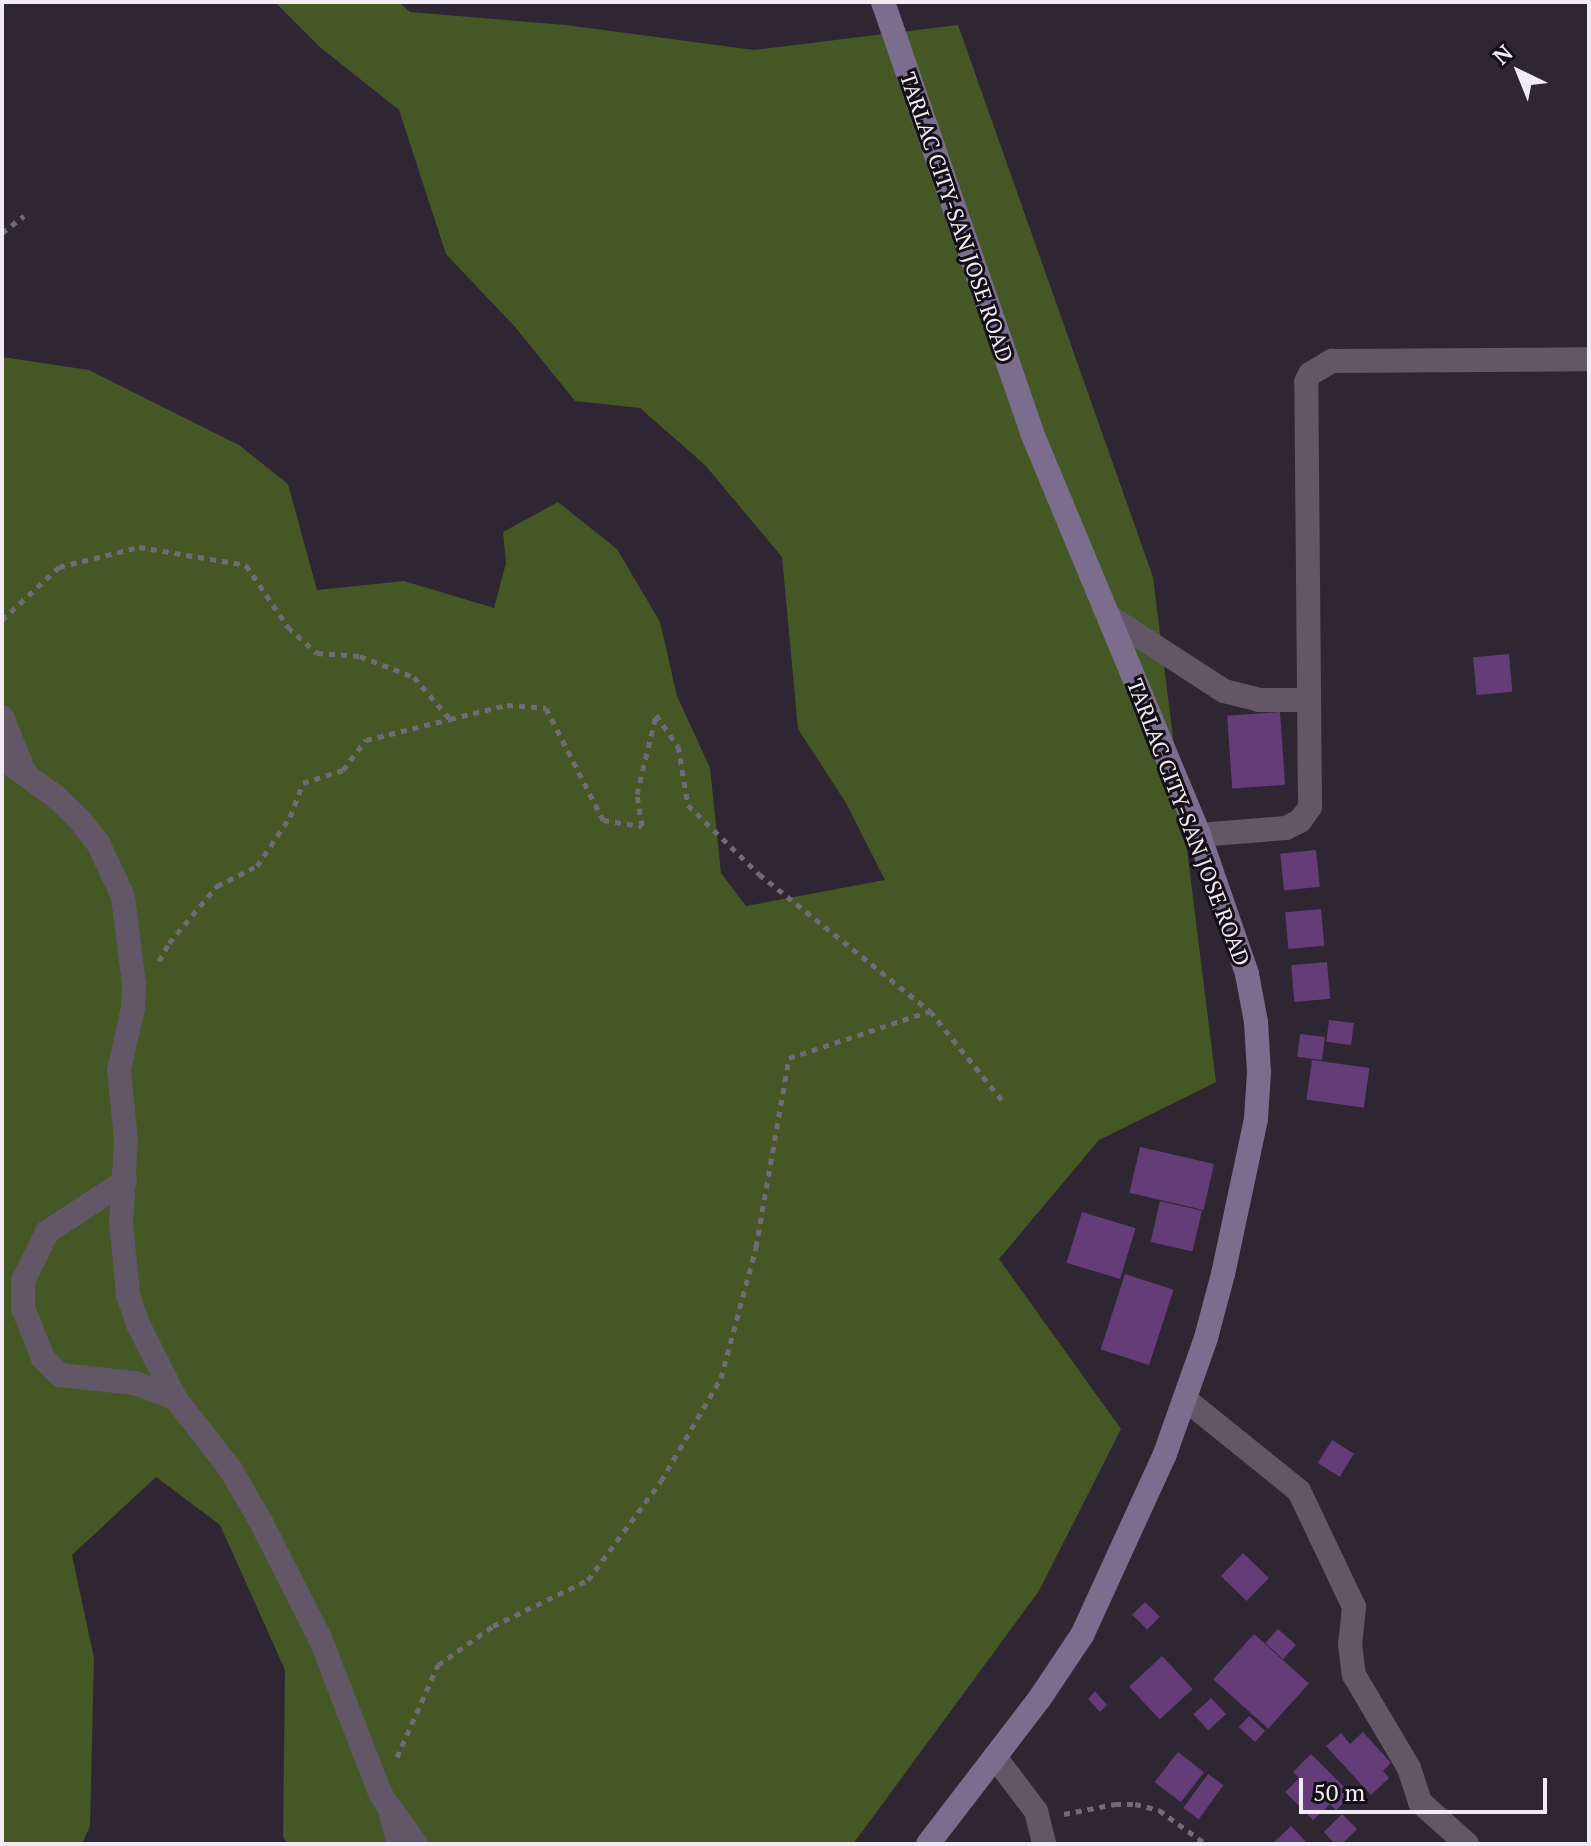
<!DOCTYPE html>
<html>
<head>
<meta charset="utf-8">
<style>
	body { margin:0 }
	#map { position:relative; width:1591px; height:1846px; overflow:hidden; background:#2e2633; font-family:"PT Serif",serif }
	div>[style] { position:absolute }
	.green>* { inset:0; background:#445724 }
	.building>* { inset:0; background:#633c78; transform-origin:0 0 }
	.path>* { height:5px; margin-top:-2.5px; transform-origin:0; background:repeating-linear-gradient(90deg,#716b76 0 6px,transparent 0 12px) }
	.lane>* { height:16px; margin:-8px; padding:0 8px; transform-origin:8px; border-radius:8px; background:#615767 }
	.street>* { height:24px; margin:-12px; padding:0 12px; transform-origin:12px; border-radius:12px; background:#615767 }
	.secondary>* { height:24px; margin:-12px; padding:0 12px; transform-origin:12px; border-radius:12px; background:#7b6d8d }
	span { translate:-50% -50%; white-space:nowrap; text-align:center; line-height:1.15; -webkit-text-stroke:6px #141016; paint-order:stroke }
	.street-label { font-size:22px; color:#f0ebf4 }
	.frame { position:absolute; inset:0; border:4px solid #f0ebf4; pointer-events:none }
	.north { position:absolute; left:1479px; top:32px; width:80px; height:80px; -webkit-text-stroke:6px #141016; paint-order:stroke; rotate:317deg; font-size:22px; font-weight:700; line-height:32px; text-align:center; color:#f0ebf4 }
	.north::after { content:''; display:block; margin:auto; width:28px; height:36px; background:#f0ebf4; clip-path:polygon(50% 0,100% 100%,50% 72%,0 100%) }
	.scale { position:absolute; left:1299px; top:1778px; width:248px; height:36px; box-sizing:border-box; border:4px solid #f0ebf4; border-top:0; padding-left:10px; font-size:24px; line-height:28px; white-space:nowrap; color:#f0ebf4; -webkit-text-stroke:6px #141016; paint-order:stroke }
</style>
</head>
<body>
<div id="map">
	<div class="green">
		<i style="clip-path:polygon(275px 2px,399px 2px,410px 12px,566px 25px,754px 50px,958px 25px,1153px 577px,1216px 1082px,1099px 1140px,999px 1259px,1121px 1429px,1039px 1591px,853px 1844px,287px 1844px,283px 1836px,285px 1670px,220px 1525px,156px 1477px,72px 1555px,94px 1658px,90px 1826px,82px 1844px,2px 1844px,2px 357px,89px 370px,239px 445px,288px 484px,317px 590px,404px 581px,494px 608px,506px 563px,503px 532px,558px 502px,617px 549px,660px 622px,677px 696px,710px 768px,721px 873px,746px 906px,885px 880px,846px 803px,798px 729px,782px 557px,705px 465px,640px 408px,575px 401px,516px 328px,446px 254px,399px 110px,321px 48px)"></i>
	</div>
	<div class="building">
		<i style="left:1509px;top:654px;width:38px;height:36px;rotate:85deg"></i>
		<i style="left:1280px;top:712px;width:73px;height:53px;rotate:86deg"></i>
		<i style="left:1316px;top:850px;width:37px;height:36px;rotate:84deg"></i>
		<i style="left:1321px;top:909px;width:37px;height:36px;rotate:85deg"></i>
		<i style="left:1327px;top:962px;width:37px;height:36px;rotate:85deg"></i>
		<i style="left:1329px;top:1020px;width:25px;height:22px;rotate:7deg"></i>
		<i style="left:1300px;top:1034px;width:25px;height:23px;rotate:7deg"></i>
		<i style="left:1312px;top:1060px;width:58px;height:40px;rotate:8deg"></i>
		<i style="left:1140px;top:1147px;width:76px;height:47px;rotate:13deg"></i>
		<i style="left:1160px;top:1201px;width:43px;height:42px;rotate:13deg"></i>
		<i style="left:1082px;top:1212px;width:56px;height:53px;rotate:17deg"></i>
		<i style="left:1125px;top:1274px;width:51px;height:79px;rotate:18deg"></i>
		<i style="left:1332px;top:1440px;width:26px;height:27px;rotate:32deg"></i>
		<i style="left:1243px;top:1553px;width:36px;height:32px;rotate:44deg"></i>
		<i style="left:1145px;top:1602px;width:21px;height:18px;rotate:45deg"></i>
		<i style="left:1278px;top:1629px;width:24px;height:19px;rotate:42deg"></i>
		<i style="left:1254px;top:1634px;width:74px;height:61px;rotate:42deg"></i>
		<i style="left:1162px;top:1656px;width:45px;height:45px;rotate:47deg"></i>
		<i style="clip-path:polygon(1095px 1691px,1107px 1705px,1100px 1712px,1088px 1699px)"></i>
		<i style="left:1211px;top:1698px;width:22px;height:24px;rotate:47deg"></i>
		<i style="left:1249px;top:1716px;width:22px;height:15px;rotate:43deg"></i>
		<i style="clip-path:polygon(1363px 1732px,1391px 1763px,1383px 1771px,1389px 1778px,1371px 1795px,1326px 1746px,1341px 1733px,1350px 1744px)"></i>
		<i style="left:1178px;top:1752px;width:33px;height:38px;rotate:38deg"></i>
		<i style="clip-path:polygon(1311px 1754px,1352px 1795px,1336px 1810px,1330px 1804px,1313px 1820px,1285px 1792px,1299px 1778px,1293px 1772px)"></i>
		<i style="left:1208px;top:1774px;width:19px;height:42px;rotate:36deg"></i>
		<i style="clip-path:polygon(1342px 1814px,1357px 1829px,1342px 1844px,1335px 1844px,1324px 1832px)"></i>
		<i style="clip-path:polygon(1291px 1826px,1308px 1844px,1272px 1844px)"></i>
	</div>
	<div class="path">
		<i style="left:2px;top:233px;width:28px;rotate:-38deg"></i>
		<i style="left:2px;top:620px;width:78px;rotate:-42.9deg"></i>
		<i style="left:59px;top:567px;width:82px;rotate:-14deg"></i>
		<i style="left:139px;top:547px;width:109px;rotate:9.5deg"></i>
		<i style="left:246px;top:565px;width:75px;rotate:55.9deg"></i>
		<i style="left:288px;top:627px;width:39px;rotate:42deg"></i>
		<i style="left:317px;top:653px;width:43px;rotate:4deg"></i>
		<i style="left:360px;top:656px;width:58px;rotate:21.3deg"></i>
		<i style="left:414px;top:677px;width:55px;rotate:49.4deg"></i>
		<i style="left:450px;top:719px;width:59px;rotate:-13.8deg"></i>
		<i style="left:507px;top:705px;width:39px;rotate:4deg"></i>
		<i style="left:546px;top:708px;width:126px;rotate:63deg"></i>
		<i style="left:603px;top:820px;width:39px;rotate:9deg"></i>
		<i style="left:642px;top:826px;width:32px;rotate:-99deg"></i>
		<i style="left:637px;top:794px;width:81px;rotate:-76.5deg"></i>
		<i style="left:656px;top:715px;width:38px;rotate:55deg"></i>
		<i style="left:678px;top:746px;width:60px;rotate:80.4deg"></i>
		<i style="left:688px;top:805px;width:99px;rotate:44.2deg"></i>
		<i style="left:759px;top:874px;width:219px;rotate:38.7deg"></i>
		<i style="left:930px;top:1011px;width:119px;rotate:51.1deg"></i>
		<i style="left:159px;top:961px;width:21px;rotate:-61deg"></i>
		<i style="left:169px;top:943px;width:75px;rotate:-49.9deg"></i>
		<i style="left:217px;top:886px;width:45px;rotate:-26.6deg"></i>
		<i style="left:257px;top:866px;width:59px;rotate:-56deg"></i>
		<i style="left:290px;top:817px;width:36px;rotate:-69deg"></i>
		<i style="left:303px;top:783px;width:42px;rotate:-18deg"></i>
		<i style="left:343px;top:770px;width:38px;rotate:-53deg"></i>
		<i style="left:366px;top:740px;width:87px;rotate:-14deg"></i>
		<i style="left:397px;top:1757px;width:101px;rotate:-66deg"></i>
		<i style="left:438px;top:1665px;width:67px;rotate:-35.3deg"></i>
		<i style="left:493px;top:1626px;width:106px;rotate:-25.8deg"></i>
		<i style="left:588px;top:1580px;width:123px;rotate:-53.6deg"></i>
		<i style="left:661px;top:1481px;width:119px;rotate:-59.8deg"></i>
		<i style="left:721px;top:1378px;width:136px;rotate:-75deg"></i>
		<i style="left:756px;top:1247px;width:192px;rotate:-80.1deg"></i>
		<i style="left:789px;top:1058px;width:149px;rotate:-18.4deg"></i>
		<i style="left:1064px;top:1814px;width:52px;rotate:-11.1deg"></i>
		<i style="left:1115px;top:1804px;width:20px"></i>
		<i style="left:1135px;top:1804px;width:25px;rotate:14deg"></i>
		<i style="left:1159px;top:1810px;width:58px;rotate:35.9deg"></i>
	</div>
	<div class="lane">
		<i style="left:386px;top:1811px;width:34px;rotate:75deg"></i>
	</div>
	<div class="street">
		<i style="left:1110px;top:617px;width:136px;rotate:33deg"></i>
		<i style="left:1224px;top:691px;width:36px;rotate:14deg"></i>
		<i style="left:1259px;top:700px;width:50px"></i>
		<i style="left:2px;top:717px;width:61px;rotate:68deg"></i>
		<i style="left:2px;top:758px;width:67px;rotate:35.8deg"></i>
		<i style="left:56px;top:797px;width:32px;rotate:44deg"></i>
		<i style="left:79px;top:819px;width:33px;rotate:52deg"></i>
		<i style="left:99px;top:845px;width:57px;rotate:65.2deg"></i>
		<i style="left:123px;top:897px;width:88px;rotate:82.8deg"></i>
		<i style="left:134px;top:984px;width:24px;rotate:92deg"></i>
		<i style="left:133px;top:1008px;width:64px;rotate:102.7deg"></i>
		<i style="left:119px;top:1070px;width:70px;rotate:84.3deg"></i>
		<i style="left:126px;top:1140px;width:83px;rotate:93.4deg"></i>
		<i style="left:121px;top:1223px;width:72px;rotate:84.4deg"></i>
		<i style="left:128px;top:1295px;width:31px;rotate:71deg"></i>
		<i style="left:138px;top:1324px;width:83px;rotate:63.4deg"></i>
		<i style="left:175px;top:1398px;width:91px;rotate:52.1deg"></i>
		<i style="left:231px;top:1470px;width:62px;rotate:60.1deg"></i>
		<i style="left:262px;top:1524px;width:128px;rotate:63deg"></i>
		<i style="left:320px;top:1638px;width:168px;rotate:68.8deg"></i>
		<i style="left:381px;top:1795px;width:60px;rotate:54.5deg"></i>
		<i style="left:1199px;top:835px;width:87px;rotate:-4.6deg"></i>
		<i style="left:1286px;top:828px;width:16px;rotate:-27deg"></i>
		<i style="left:1300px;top:821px;width:17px;rotate:-54deg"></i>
		<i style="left:1310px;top:807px;width:425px;rotate:-90.5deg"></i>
		<i style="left:1306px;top:382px;width:9px;rotate:-63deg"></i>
		<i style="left:1310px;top:374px;width:26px;rotate:-31deg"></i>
		<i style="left:1332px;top:361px;width:257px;rotate:-0.4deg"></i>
		<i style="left:125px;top:1181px;width:93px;rotate:146.8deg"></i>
		<i style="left:47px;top:1232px;width:55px;rotate:116.1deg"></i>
		<i style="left:23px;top:1281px;width:27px;rotate:90deg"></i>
		<i style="left:23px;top:1308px;width:54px;rotate:68.2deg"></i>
		<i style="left:43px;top:1358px;width:24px;rotate:45deg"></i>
		<i style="left:60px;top:1375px;width:75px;rotate:6.1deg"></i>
		<i style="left:135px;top:1383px;width:43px;rotate:20.6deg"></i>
		<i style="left:1185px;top:1399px;width:146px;rotate:38.9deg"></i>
		<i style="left:1299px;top:1491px;width:128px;rotate:64.6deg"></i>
		<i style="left:1354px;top:1607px;width:37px;rotate:96deg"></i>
		<i style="left:1350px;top:1644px;width:31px;rotate:83deg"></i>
		<i style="left:1354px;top:1675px;width:108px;rotate:59.4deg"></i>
		<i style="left:1409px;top:1768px;width:36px;rotate:72deg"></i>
		<i style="left:1420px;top:1802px;width:63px;rotate:41.8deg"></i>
		<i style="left:995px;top:1757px;width:68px;rotate:52.8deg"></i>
		<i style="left:1036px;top:1811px;width:34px;rotate:76deg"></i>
	</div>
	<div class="secondary">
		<i style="left:883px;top:2px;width:456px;rotate:70.9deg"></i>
		<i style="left:1032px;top:433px;width:435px;rotate:67.4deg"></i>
		<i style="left:1199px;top:835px;width:147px;rotate:70.9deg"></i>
		<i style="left:1247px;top:974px;width:49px;rotate:79.4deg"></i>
		<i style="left:1256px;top:1022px;width:50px;rotate:86.6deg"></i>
		<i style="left:1259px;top:1072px;width:47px;rotate:93.7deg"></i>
		<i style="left:1256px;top:1119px;width:158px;rotate:102deg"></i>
		<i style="left:1223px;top:1274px;width:66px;rotate:104.9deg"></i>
		<i style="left:1206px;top:1338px;width:123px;rotate:109.5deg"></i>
		<i style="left:1165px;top:1454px;width:199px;rotate:114.6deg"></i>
		<i style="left:1082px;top:1635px;width:76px;rotate:123.7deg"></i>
		<i style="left:1040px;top:1698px;width:184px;rotate:127.5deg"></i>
	</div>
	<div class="street-label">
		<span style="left:957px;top:217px;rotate:71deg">TARLAC CITY-SAN JOSE ROAD</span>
		<span style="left:1189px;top:822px;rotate:69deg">TARLAC CITY-SAN JOSE ROAD</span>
	</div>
	<div class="frame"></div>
	<div class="north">N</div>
	<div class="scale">50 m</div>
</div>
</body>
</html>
